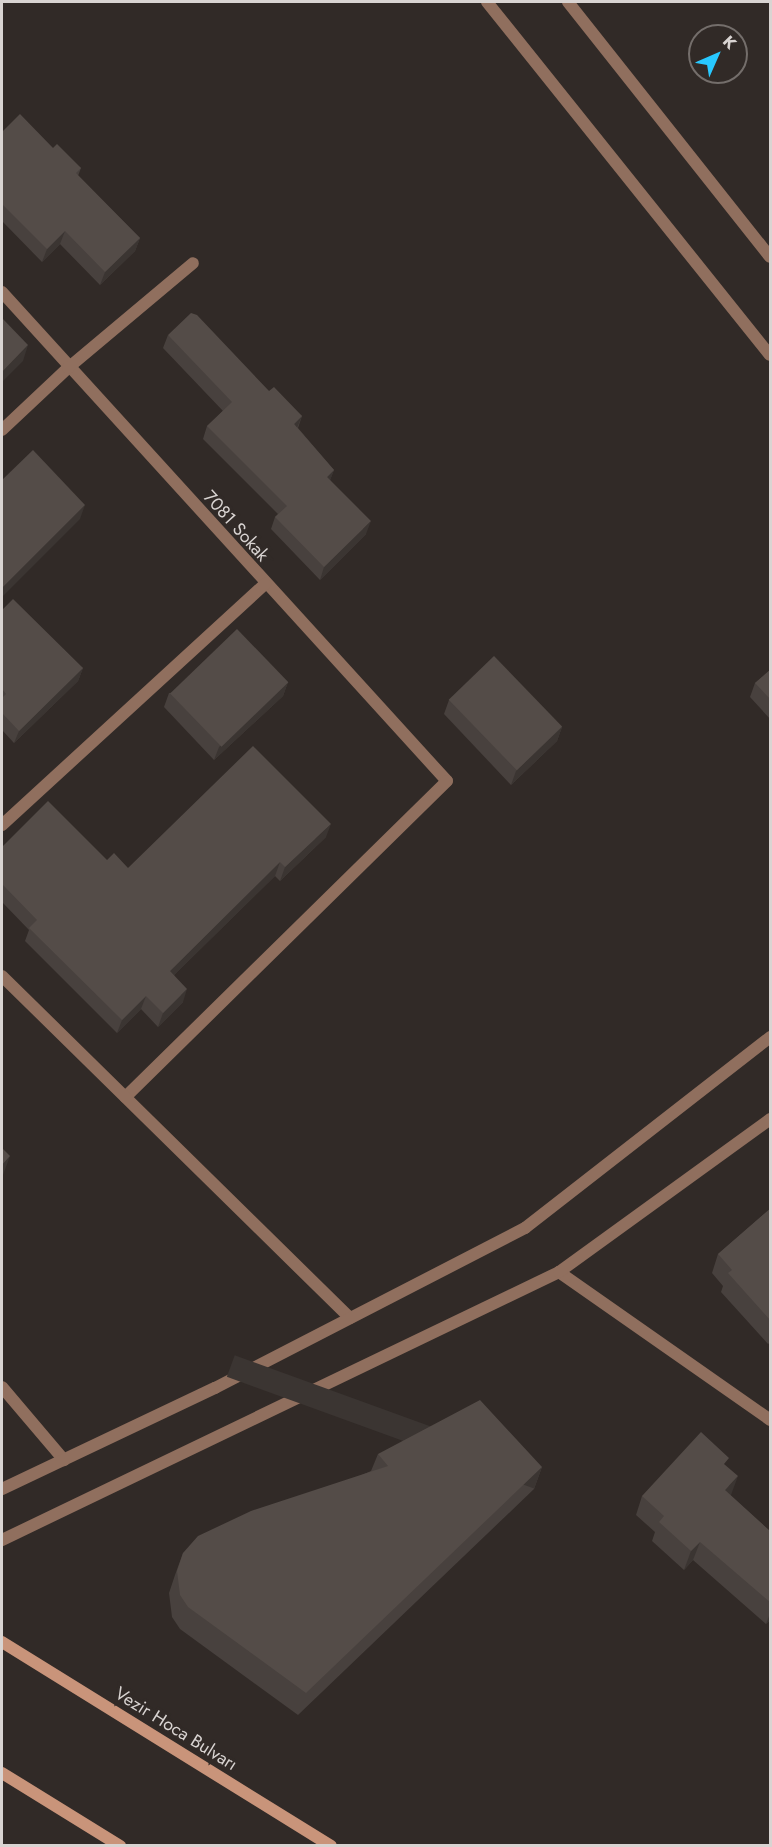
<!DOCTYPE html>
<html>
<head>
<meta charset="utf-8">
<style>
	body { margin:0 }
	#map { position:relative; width:772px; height:1847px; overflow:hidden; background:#312a27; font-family:Jost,sans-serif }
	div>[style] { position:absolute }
	.lane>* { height:12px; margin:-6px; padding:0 6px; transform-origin:6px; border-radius:6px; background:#906f5e }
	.street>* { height:12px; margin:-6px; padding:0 6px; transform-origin:6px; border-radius:6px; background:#906f5e }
	.secondary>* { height:12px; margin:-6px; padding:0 6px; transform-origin:6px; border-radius:6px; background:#c9947a }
	.wall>* { inset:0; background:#48413e }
	.shaded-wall>* { inset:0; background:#3b3532; transform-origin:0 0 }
	.building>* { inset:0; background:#544c48; transform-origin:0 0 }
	span { translate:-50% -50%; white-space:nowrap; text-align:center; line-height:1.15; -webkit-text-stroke:6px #312a27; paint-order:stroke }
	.street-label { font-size:18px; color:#d9d4d2 }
	.frame { position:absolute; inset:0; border:3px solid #d9d4d2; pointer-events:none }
	.north { position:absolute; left:688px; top:24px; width:60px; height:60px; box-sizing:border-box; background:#312a27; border:2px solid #746e6b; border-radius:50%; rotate:45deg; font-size:16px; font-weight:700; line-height:24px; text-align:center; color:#d9d4d2 }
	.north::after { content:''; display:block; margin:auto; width:21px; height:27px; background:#28c8ff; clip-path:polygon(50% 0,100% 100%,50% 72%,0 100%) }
</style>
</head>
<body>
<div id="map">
	<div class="lane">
		<i style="left:2px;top:1387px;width:96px;rotate:49.7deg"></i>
	</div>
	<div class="street">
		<i style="left:487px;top:2px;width:452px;rotate:51.3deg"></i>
		<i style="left:568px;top:2px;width:325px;rotate:51.6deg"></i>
		<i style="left:2px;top:292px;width:661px;rotate:47.7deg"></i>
		<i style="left:447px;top:781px;width:451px;rotate:135.5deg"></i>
		<i style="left:2px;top:430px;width:91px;rotate:-43.2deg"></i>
		<i style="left:68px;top:368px;width:163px;rotate:-40deg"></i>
		<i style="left:2px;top:825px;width:357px;rotate:-42.5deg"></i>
		<i style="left:2px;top:976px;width:488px;rotate:44.5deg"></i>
		<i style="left:559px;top:1272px;width:258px;rotate:35deg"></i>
		<i style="left:2px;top:1489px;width:236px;rotate:-25.4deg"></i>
		<i style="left:215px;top:1388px;width:349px;rotate:-27.3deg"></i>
		<i style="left:525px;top:1228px;width:311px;rotate:-37.9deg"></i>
		<i style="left:2px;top:1540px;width:618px;rotate:-25.69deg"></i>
		<i style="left:559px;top:1272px;width:261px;rotate:-35.9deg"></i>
	</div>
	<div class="secondary">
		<i style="left:2px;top:1642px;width:387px;rotate:31.8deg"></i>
		<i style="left:2px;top:1773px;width:139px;rotate:31.7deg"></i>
	</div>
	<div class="wall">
		<i style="clip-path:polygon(2px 132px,53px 148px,81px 168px,78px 176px,140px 238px,135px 251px,100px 285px,60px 244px,42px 262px,2px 221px)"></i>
		<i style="clip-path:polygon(168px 335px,269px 391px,302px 416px,298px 428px,334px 470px,330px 480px,366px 534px,320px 580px,271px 529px,275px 517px,278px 514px,203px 439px,207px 426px,223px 411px,163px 348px)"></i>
		<i style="clip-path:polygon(2px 610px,83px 668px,78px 681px,14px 743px,2px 730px)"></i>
		<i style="clip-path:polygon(771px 669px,771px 720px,750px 697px,755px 683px)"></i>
		<i style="clip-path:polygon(288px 682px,283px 696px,214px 760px,164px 707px,169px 693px)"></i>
		<i style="clip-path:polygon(449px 700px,562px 727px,557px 741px,511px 785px,444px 714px)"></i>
		<i style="clip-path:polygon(326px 837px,280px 881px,275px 876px,174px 975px,183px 1002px,158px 1027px,141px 1009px,117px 1033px,25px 941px,29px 930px,2px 902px,2px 847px,128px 868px)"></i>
		<i style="clip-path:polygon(771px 1208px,771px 1342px,768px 1344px,721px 1292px,723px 1286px,712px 1273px,718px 1254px)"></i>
		<i style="clip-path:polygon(378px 1454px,542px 1467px,534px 1489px,298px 1715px,180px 1629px,172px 1617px,169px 1593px,175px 1575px,183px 1553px,371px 1471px)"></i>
		<i style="clip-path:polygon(726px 1466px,730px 1495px,771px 1532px,771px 1619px,766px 1624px,693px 1560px,684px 1570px,652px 1541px,655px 1532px,636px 1515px,642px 1496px)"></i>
	</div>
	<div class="shaded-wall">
		<i style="clip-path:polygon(65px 231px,60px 244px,42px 262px,47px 249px)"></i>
		<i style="clip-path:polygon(140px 238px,135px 251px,100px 285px,105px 272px)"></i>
		<i style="clip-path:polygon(28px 345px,23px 361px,2px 382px,2px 372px)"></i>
		<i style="clip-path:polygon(302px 416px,297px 428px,294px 424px)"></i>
		<i style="clip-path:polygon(334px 470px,329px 483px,327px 477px)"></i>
		<i style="clip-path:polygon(85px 505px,80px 519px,2px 597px,2px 588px)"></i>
		<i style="clip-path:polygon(371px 521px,366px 534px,320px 580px,324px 567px)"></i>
		<i style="clip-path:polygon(83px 668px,78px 681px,14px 743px,19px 731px)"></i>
		<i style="clip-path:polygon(288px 682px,283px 696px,214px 760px,219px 747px)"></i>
		<i style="clip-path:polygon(562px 727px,557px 741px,511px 785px,516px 771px)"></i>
		<i style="clip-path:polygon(331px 824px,326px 837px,280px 881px,285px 867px)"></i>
		<i style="clip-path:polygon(280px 862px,275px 876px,165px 984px,170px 971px)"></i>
		<i style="clip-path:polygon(187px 989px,183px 1002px,158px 1027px,163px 1013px)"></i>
		<i style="clip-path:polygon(146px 996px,141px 1009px,117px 1033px,122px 1020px)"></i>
		<i style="clip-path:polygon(10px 1156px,3px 1175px,2px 1176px,2px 1165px)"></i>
		<i style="left:542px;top:1467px;width:23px;height:327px;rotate:110deg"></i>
		<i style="clip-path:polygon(738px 1476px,731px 1495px,718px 1509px,725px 1490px)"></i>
		<i style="clip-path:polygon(700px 1542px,693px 1560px,684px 1570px,691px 1551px)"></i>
		<i style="clip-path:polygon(771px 1611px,771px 1619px,766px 1624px)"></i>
	</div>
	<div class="building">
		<i style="clip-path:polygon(20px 114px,53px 148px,57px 144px,81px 168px,76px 173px,140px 238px,105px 272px,65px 231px,47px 249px,2px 204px,2px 132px)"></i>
		<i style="clip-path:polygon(191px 313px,197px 315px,269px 391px,274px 387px,302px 416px,294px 424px,334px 470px,327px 477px,371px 521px,324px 567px,275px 517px,287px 506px,207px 426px,232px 402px,168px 335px)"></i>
		<i style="clip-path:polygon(2px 318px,28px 345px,2px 372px)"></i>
		<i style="clip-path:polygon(33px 450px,85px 505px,2px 588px,2px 480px)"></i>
		<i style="clip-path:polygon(13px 599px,83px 668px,19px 731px,2px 713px,2px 698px,6px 694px,2px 689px,2px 610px)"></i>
		<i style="left:237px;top:629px;width:74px;height:93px;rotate:46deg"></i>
		<i style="left:494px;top:656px;width:98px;height:63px;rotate:46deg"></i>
		<i style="clip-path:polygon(771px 669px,771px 700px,755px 683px)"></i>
		<i style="clip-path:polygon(253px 746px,331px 824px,285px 867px,280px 862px,170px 971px,187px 989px,163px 1013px,146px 996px,122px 1020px,29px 928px,37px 920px,2px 884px,2px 847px,48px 801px,107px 860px,114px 853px,128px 868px)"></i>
		<i style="clip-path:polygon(2px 1148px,10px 1156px,2px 1165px)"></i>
		<i style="clip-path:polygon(771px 1208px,771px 1321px,728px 1273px,732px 1270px,718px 1254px)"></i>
		<i style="clip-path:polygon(480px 1400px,542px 1467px,306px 1693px,188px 1607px,180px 1595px,177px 1571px,183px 1553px,198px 1536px,251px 1511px,388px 1466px,378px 1454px)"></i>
		<i style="clip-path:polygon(701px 1432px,729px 1458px,724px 1464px,738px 1476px,725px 1490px,771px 1532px,771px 1603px,700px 1542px,691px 1551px,659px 1522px,664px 1516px,642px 1496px)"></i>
	</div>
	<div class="street-label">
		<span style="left:236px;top:526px;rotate:48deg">7081 Sokak</span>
		<span style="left:176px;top:1729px;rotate:32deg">Vezir Hoca Bulvarı</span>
	</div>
	<div class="frame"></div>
	<div class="north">K</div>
</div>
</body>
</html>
